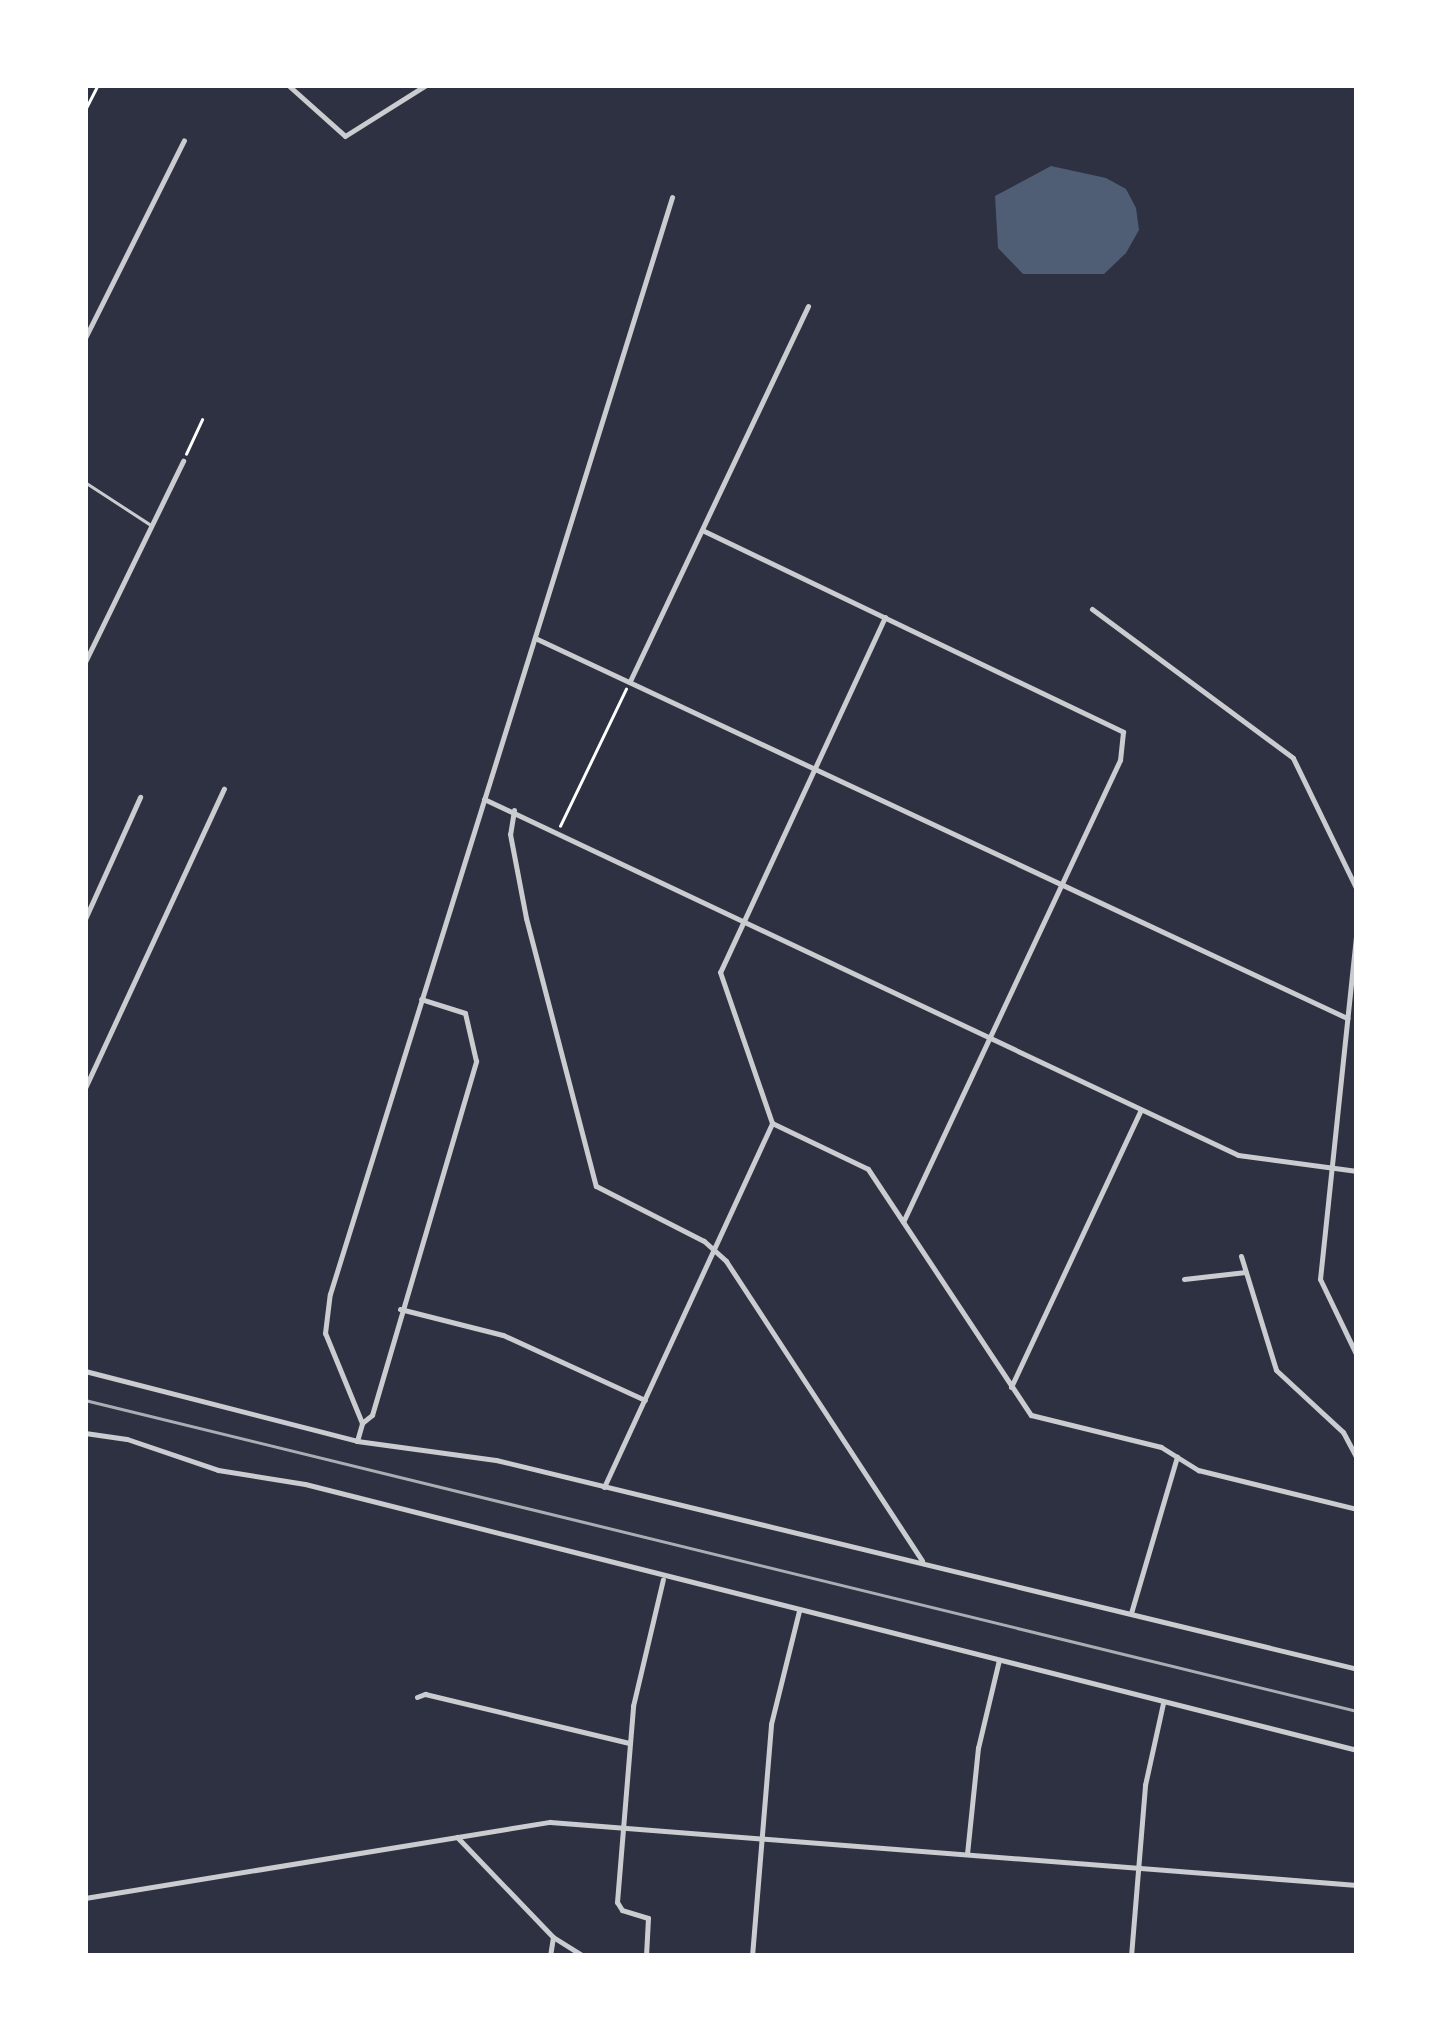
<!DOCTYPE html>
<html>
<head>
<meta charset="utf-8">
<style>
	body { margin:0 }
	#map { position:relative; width:1442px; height:2041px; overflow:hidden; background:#2d3142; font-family:Mulish,sans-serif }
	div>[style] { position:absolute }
	.water>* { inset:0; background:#4f5d75 }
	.path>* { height:2.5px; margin:-1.25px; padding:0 1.25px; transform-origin:1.25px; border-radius:1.25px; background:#fff }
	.service>* { height:2.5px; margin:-1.25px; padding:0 1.25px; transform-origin:1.25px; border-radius:1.25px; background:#caccd0 }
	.minor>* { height:5px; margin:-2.5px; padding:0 2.5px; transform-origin:2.5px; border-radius:2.5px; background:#caccd0 }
	.tertiary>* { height:5px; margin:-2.5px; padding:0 2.5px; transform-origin:2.5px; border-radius:2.5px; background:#caccd0 }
	.rail>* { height:2.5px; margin:-1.25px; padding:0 1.25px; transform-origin:1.25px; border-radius:1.25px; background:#abadb3 }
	span { translate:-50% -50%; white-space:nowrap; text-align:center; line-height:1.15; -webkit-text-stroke:8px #fff; paint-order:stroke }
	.frame { position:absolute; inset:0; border:88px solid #fff; pointer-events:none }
</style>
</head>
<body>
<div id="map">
	<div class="water">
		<i style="clip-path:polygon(1051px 166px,1106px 178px,1126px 189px,1136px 208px,1139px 230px,1126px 253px,1104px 274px,1023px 274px,998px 248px,995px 196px)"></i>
	</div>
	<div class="path">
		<i style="left:85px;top:110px;width:28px;rotate:-63deg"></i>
		<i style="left:186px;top:454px;width:38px;rotate:-65deg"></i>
		<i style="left:560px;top:826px;width:152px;rotate:-64.3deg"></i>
	</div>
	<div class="service">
		<i style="left:85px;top:482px;width:79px;rotate:33.1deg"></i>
	</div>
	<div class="minor">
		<i style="left:288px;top:85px;width:76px;rotate:41.8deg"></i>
		<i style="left:345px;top:136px;width:96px;rotate:-32.2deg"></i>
		<i style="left:85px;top:338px;width:221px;rotate:-63.4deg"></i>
		<i style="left:702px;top:530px;width:467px;rotate:25.6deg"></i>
		<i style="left:1123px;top:732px;width:28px;rotate:96deg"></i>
		<i style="left:1120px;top:760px;width:510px;rotate:115.16deg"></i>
		<i style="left:1092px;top:609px;width:250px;rotate:36.5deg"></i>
		<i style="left:1293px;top:758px;width:147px;rotate:64.1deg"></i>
		<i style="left:885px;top:617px;width:391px;rotate:114.9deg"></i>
		<i style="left:720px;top:972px;width:160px;rotate:71deg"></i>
		<i style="left:772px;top:1123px;width:106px;rotate:25.6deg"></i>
		<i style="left:868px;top:1169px;width:295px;rotate:56.5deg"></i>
		<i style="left:1031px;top:1415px;width:134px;rotate:13.8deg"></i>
		<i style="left:1161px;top:1447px;width:44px;rotate:31.9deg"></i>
		<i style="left:1198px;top:1470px;width:164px;rotate:13.8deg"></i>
		<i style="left:535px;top:638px;width:897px;rotate:25.08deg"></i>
		<i style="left:85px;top:662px;width:224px;rotate:-64deg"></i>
		<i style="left:630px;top:681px;width:415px;rotate:-64.6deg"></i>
		<i style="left:484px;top:799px;width:834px;rotate:25.27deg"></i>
		<i style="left:1238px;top:1155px;width:120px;rotate:7.7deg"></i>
		<i style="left:514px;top:810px;width:24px;rotate:99deg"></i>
		<i style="left:510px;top:834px;width:86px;rotate:79.2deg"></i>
		<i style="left:526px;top:918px;width:277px;rotate:75.4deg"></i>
		<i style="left:596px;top:1186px;width:121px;rotate:27deg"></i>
		<i style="left:704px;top:1241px;width:30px;rotate:42deg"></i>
		<i style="left:726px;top:1261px;width:358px;rotate:56.8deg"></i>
		<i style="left:85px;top:919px;width:134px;rotate:-65.7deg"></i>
		<i style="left:1357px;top:927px;width:354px;rotate:96deg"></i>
		<i style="left:1320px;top:1279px;width:85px;rotate:64.3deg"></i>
		<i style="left:85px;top:1088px;width:330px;rotate:-65.1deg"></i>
		<i style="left:1241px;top:1256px;width:119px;rotate:72.9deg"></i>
		<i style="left:1276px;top:1370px;width:91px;rotate:42.8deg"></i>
		<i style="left:1343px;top:1432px;width:30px;rotate:62deg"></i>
		<i style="left:1184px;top:1279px;width:62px;rotate:-6.4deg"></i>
		<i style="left:400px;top:1309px;width:106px;rotate:14.2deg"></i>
		<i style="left:503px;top:1335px;width:156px;rotate:24.6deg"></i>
		<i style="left:85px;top:1371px;width:281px;rotate:14.4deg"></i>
		<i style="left:357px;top:1441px;width:140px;rotate:7.8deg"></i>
		<i style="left:496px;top:1460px;width:886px;rotate:13.64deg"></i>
		<i style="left:1011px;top:1387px;width:306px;rotate:-64.9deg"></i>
		<i style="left:362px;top:1423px;width:13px;rotate:-39deg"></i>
		<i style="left:372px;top:1415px;width:369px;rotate:-73.6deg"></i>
		<i style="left:476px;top:1061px;width:49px;rotate:-102.9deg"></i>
		<i style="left:465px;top:1013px;width:46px;rotate:-162.3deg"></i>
		<i style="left:85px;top:1433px;width:42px;rotate:8.1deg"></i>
		<i style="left:127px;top:1439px;width:96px;rotate:18.8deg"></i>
		<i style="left:218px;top:1470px;width:88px;rotate:9.1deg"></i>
		<i style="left:305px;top:1484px;width:1085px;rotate:14.19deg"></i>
		<i style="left:357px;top:1441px;width:19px;rotate:-74deg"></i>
		<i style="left:362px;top:1423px;width:97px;rotate:-112.3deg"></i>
		<i style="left:325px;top:1333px;width:39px;rotate:-83deg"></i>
		<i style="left:330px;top:1294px;width:1149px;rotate:-72.68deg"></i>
		<i style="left:604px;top:1487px;width:401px;rotate:-65.2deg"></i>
		<i style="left:1131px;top:1613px;width:163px;rotate:-73.6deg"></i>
		<i style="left:417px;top:1697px;width:9px;rotate:-21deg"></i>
		<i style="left:425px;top:1694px;width:210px;rotate:13.5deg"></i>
		<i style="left:457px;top:1837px;width:139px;rotate:46.2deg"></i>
		<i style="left:553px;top:1937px;width:36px;rotate:32deg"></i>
		<i style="left:967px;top:1854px;width:107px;rotate:-84.1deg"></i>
		<i style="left:978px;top:1748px;width:90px;rotate:-76.6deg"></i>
		<i style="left:550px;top:1956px;width:19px;rotate:-81deg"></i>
		<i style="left:646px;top:1956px;width:38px;rotate:-87deg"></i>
		<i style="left:648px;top:1918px;width:27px;rotate:-163deg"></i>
		<i style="left:622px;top:1910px;width:9px;rotate:-122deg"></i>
		<i style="left:617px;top:1902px;width:197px;rotate:-85.3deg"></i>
		<i style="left:633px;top:1706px;width:130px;rotate:-76.7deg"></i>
		<i style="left:752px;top:1956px;width:233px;rotate:-85.3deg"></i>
		<i style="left:771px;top:1724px;width:116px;rotate:-76.1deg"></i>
		<i style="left:1131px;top:1956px;width:172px;rotate:-85.3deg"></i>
		<i style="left:1145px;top:1785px;width:84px;rotate:-77.6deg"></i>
	</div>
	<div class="tertiary">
		<i style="left:85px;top:1898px;width:471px;rotate:-9.3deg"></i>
		<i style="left:550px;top:1822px;width:809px;rotate:4.46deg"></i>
	</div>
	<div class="rail">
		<i style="left:85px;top:1400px;width:1309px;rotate:13.74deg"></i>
	</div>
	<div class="frame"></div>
</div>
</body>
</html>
